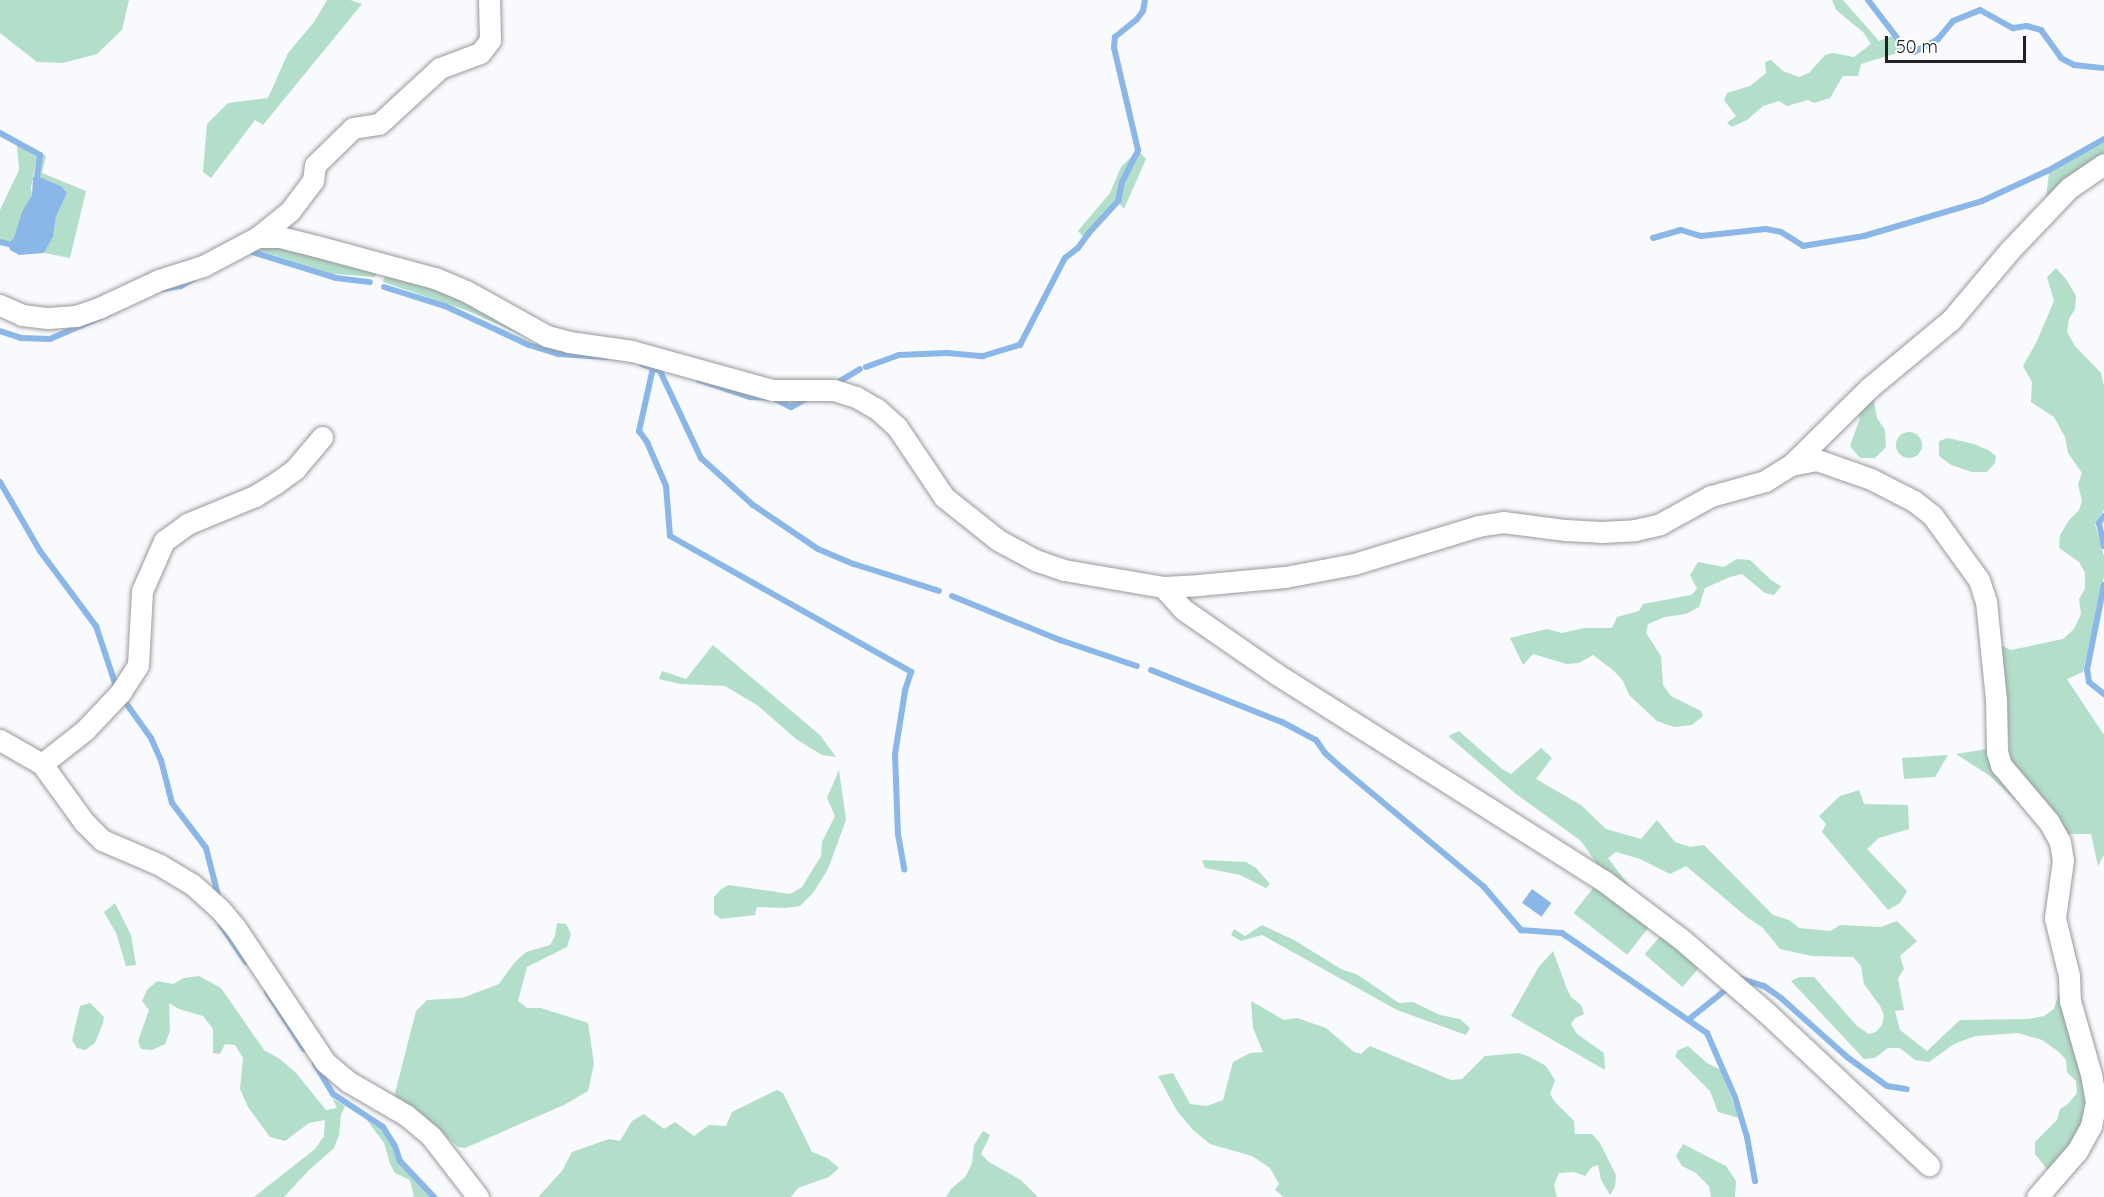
<!DOCTYPE html>
<html>
<head>
<meta charset="utf-8">
<style>
	body { margin:0 }
	#map { position:relative; width:2104px; height:1197px; overflow:hidden; background:#f9fafd; font-family:Quicksand,sans-serif }
	div>[style] { position:absolute }
	.green>* { inset:0; background:#b3dec9; transform-origin:0 0 }
	.round { border-radius:50% }
	.water>* { inset:0; background:#8bb7e8; transform-origin:0 0 }
	.stream>* { height:6px; margin:-3px; padding:0 3px; transform-origin:3px; border-radius:3px; background:#8bb7e8 }
	.roads { filter:drop-shadow(0 0 2px #98999c) drop-shadow(0 0 2px #98999c) }
	.minor>* { height:21px; margin:-10.5px; padding:0 10.5px; transform-origin:10.5px; border-radius:10.5px; background:#fff }
	span { translate:-50% -50%; white-space:nowrap; text-align:center; line-height:1.15; -webkit-text-stroke:4.5px #fff; paint-order:stroke }
	.scale { position:absolute; left:1885px; top:36px; width:141px; height:27px; box-sizing:border-box; border:3px solid #212122; border-top:0; padding-left:8px; font-size:18px; line-height:21px; white-space:nowrap; color:#212122; -webkit-text-stroke:4px #fff; paint-order:stroke }
</style>
</head>
<body>
<div id="map">
	<div class="green">
		<i style="clip-path:polygon(0 0,129px 0,122px 30px,97px 54px,63px 63px,37px 62px,0 33px)"></i>
		<i style="clip-path:polygon(327px 0,350px 0,362px 4px,263px 125px,255px 120px,211px 178px,203px 172px,207px 124px,228px 103px,268px 98px,288px 53px,314px 22px)"></i>
		<i style="clip-path:polygon(1832px 0,1843px 0,1879px 41px,1892px 36px,1904px 51px,1861px 64px,1858px 76px,1843px 76px,1830px 98px,1814px 103px,1808px 100px,1787px 106px,1779px 101px,1763px 106px,1747px 120px,1732px 127px,1727px 123px,1736px 116px,1724px 100px,1727px 93px,1750px 86px,1766px 73px,1765px 62px,1771px 60px,1783px 71px,1799px 77px,1809px 73px,1825px 55px,1833px 53px,1854px 57px,1871px 44px,1863px 32px,1836px 10px)"></i>
		<i style="clip-path:polygon(2104px 142px,2104px 156px,2046px 198px,2049px 173px)"></i>
		<i style="clip-path:polygon(17px 145px,37px 157px,31px 187px,32px 195px,14px 239px,10px 242px,0 240px,0 210px,19px 170px)"></i>
		<i style="clip-path:polygon(1138px 150px,1146px 159px,1124px 209px,1117px 201px,1099px 218px,1084px 238px,1078px 231px,1110px 193px,1121px 167px)"></i>
		<i style="clip-path:polygon(41px 153px,46px 156px,42px 173px,86px 191px,70px 258px,44px 253px,53px 237px,56px 217px,67px 193px,61px 186px,38px 177px)"></i>
		<i style="clip-path:polygon(262px 242px,379px 267px,375px 277px,333px 274px,248px 247px)"></i>
		<i style="clip-path:polygon(2056px 268px,2066px 279px,2076px 296px,2075px 309px,2069px 319px,2067px 332px,2075px 346px,2101px 373px,2104px 386px,2104px 510px,2095px 524px,2104px 556px,2104px 577px,2083px 672px,2067px 679px,2104px 735px,2104px 855px,2098px 866px,2091px 834px,2067px 834px,2010px 764px,2009px 739px,2002px 705px,1998px 644px,2011px 650px,2063px 639px,2074px 629px,2081px 614px,2079px 599px,2085px 589px,2085px 573px,2079px 562px,2059px 548px,2060px 535px,2069px 520px,2079px 510px,2082px 501px,2078px 484px,2082px 473px,2068px 453px,2065px 437px,2054px 417px,2031px 402px,2032px 382px,2023px 366px,2036px 343px,2054px 301px,2047px 277px)"></i>
		<i style="clip-path:polygon(386px 271px,440px 287px,472px 299px,551px 342px,602px 353px,634px 355px,678px 366px,722px 381px,774px 392px,811px 393px,795px 404px,790px 404px,776px 397px,749px 395px,667px 364px,659px 367px,632px 357px,555px 350px,468px 311px,383px 282px)"></i>
		<i style="clip-path:polygon(1872px 391px,1877px 418px,1885px 430px,1886px 447px,1875px 458px,1860px 458px,1850px 446px,1860px 418px,1855px 406px)"></i>
		<i class="round" style="left:1896px;top:432px;width:26px;height:26px"></i>
		<i style="clip-path:polygon(1948px 438px,1974px 444px,1988px 450px,1996px 456px,1995px 463px,1987px 472px,1972px 472px,1951px 465px,1939px 456px,1939px 441px)"></i>
		<i style="clip-path:polygon(1737px 559px,1750px 560px,1771px 580px,1781px 586px,1774px 595px,1765px 593px,1742px 574px,1730px 577px,1705px 588px,1699px 607px,1686px 614px,1665px 617px,1648px 624px,1646px 633px,1661px 656px,1663px 685px,1671px 696px,1701px 711px,1703px 716px,1692px 725px,1674px 727px,1657px 721px,1629px 695px,1623px 681px,1614px 671px,1593px 655px,1579px 663px,1567px 664px,1533px 654px,1523px 665px,1510px 638px,1547px 629px,1562px 633px,1584px 628px,1612px 628px,1617px 617px,1639px 611px,1643px 604px,1691px 595px,1697px 589px,1690px 575px,1698px 562px,1724px 567px)"></i>
		<i style="clip-path:polygon(713px 645px,820px 735px,836px 757px,822px 755px,796px 739px,757px 705px,725px 686px,680px 684px,659px 679px,662px 671px,686px 679px)"></i>
		<i style="clip-path:polygon(1459px 731px,1502px 769px,1511px 774px,1541px 748px,1552px 758px,1536px 779px,1581px 805px,1606px 829px,1641px 839px,1657px 820px,1675px 842px,1690px 847px,1704px 845px,1773px 915px,1789px 920px,1799px 928px,1830px 931px,1840px 925px,1881px 927px,1897px 921px,1917px 941px,1900px 956px,1904px 969px,1898px 978px,1904px 1010px,1895px 1011px,1900px 1030px,1927px 1051px,1960px 1020px,2029px 1019px,2044px 1016px,2054px 1009px,2064px 977px,2087px 1077px,2086px 1123px,2051px 1174px,2035px 1154px,2035px 1142px,2057px 1120px,2060px 1109px,2068px 1104px,2077px 1093px,2076px 1081px,2067px 1072px,2066px 1060px,2059px 1052px,2042px 1040px,2018px 1033px,1975px 1036px,1954px 1044px,1929px 1062px,1915px 1060px,1900px 1048px,1888px 1048px,1875px 1058px,1864px 1059px,1791px 981px,1799px 977px,1814px 977px,1857px 1026px,1869px 1034px,1876px 1032px,1882px 1025px,1884px 1015px,1880px 1006px,1864px 984px,1861px 966px,1853px 957px,1812px 956px,1780px 949px,1762px 927px,1748px 918px,1686px 866px,1670px 874px,1640px 859px,1616px 852px,1608px 858px,1630px 887px,1599px 867px,1581px 841px,1516px 794px,1448px 736px)"></i>
		<i style="clip-path:polygon(1993px 748px,2023px 799px,2015px 800px,1990px 776px,1956px 754px)"></i>
		<i style="clip-path:polygon(1948px 755px,1935px 777px,1904px 779px,1902px 758px)"></i>
		<i style="clip-path:polygon(839px 770px,846px 820px,828px 869px,813px 893px,800px 906px,785px 908px,757px 907px,755px 915px,721px 919px,714px 914px,714px 897px,721px 889px,729px 885px,790px 894px,802px 887px,821px 856px,822px 842px,835px 816px,827px 798px)"></i>
		<i style="clip-path:polygon(1859px 790px,1864px 804px,1908px 805px,1909px 829px,1879px 838px,1867px 849px,1907px 891px,1900px 903px,1888px 910px,1822px 832px,1826px 824px,1819px 816px,1840px 796px)"></i>
		<i style="clip-path:polygon(1202px 860px,1246px 862px,1256px 868px,1270px 884px,1266px 888px,1240px 875px,1205px 868px)"></i>
		<i style="left:1597px;top:883px;width:68px;height:38px;rotate:38deg"></i>
		<i style="clip-path:polygon(115px 903px,131px 935px,136px 965px,126px 966px,116px 933px,104px 912px)"></i>
		<i style="clip-path:polygon(557px 923px,566px 924px,571px 934px,567px 947px,527px 967px,518px 1001px,527px 1008px,541px 1008px,588px 1023px,594px 1064px,588px 1091px,564px 1105px,465px 1148px,458px 1147px,426px 1118px,413px 1114px,393px 1101px,416px 1011px,427px 1000px,462px 998px,499px 984px,514px 963px,526px 952px,550px 945px,555px 936px)"></i>
		<i style="clip-path:polygon(1262px 925px,1294px 940px,1341px 969px,1358px 975px,1399px 1003px,1413px 1002px,1440px 1015px,1460px 1019px,1470px 1028px,1466px 1035px,1397px 1010px,1262px 935px,1241px 941px,1231px 935px,1234px 929px,1245px 936px)"></i>
		<i style="left:1663px;top:933px;width:50px;height:28px;rotate:41deg"></i>
		<i style="clip-path:polygon(1553px 951px,1567px 989px,1571px 997px,1581px 1005px,1584px 1014px,1575px 1018px,1571px 1024px,1577px 1034px,1604px 1053px,1605px 1070px,1511px 1016px,1538px 968px)"></i>
		<i style="clip-path:polygon(199px 976px,221px 988px,264px 1050px,280px 1059px,296px 1073px,326px 1110px,337px 1108px,332px 1098px,345px 1106px,341px 1115px,339px 1135px,334px 1148px,309px 1170px,284px 1197px,254px 1197px,315px 1149px,324px 1136px,325px 1120px,309px 1123px,285px 1141px,270px 1137px,248px 1107px,240px 1089px,243px 1058px,235px 1045px,225px 1044px,220px 1054px,213px 1053px,213px 1029px,203px 1016px,179px 1009px,169px 1003px,170px 1031px,165px 1044px,152px 1050px,141px 1049px,138px 1041px,149px 1010px,142px 1001px,147px 990px,157px 981px,173px 984px,184px 978px)"></i>
		<i style="clip-path:polygon(1251px 1001px,1284px 1020px,1297px 1018px,1326px 1028px,1354px 1052px,1361px 1054px,1370px 1046px,1451px 1080px,1462px 1079px,1485px 1056px,1519px 1053px,1530px 1057px,1546px 1066px,1555px 1080px,1550px 1094px,1555px 1102px,1574px 1121px,1575px 1134px,1592px 1134px,1600px 1143px,1616px 1175px,1615px 1187px,1610px 1195px,1601px 1180px,1598px 1165px,1592px 1167px,1585px 1176px,1574px 1172px,1559px 1173px,1554px 1185px,1557px 1197px,1284px 1197px,1275px 1190px,1279px 1184px,1270px 1168px,1252px 1156px,1210px 1144px,1193px 1130px,1177px 1111px,1158px 1076px,1173px 1073px,1190px 1104px,1207px 1106px,1223px 1100px,1233px 1062px,1250px 1053px,1263px 1052px,1253px 1028px)"></i>
		<i style="clip-path:polygon(90px 1003px,104px 1017px,103px 1023px,95px 1043px,85px 1050px,77px 1048px,72px 1040px,80px 1006px)"></i>
		<i style="clip-path:polygon(1688px 1046px,1707px 1063px,1721px 1070px,1739px 1118px,1718px 1112px,1710px 1091px,1675px 1056px,1678px 1050px)"></i>
		<i style="clip-path:polygon(777px 1090px,783px 1093px,812px 1152px,827px 1158px,839px 1168px,829px 1177px,798px 1188px,791px 1197px,538px 1197px,562px 1171px,572px 1152px,609px 1139px,620px 1141px,632px 1121px,644px 1114px,664px 1129px,675px 1122px,694px 1136px,709px 1125px,726px 1126px,732px 1112px)"></i>
		<i style="clip-path:polygon(364px 1116px,381px 1129px,394px 1147px,400px 1163px,432px 1197px,414px 1197px,410px 1180px,395px 1173px,390px 1164px,384px 1143px)"></i>
		<i style="clip-path:polygon(983px 1131px,990px 1135px,981px 1154px,989px 1162px,1021px 1180px,1038px 1197px,946px 1197px,951px 1189px,966px 1176px,972px 1163px,974px 1145px)"></i>
		<i style="clip-path:polygon(1683px 1144px,1726px 1166px,1736px 1181px,1735px 1197px,1711px 1197px,1709px 1186px,1696px 1173px,1682px 1166px,1676px 1156px)"></i>
	</div>
	<div class="water">
		<i style="clip-path:polygon(37px 176px,61px 186px,67px 193px,56px 217px,53px 237px,44px 253px,19px 255px,10px 250px,8px 244px,14px 238px,22px 212px,32px 195px,33px 177px)"></i>
		<i style="left:1532px;top:889px;width:24px;height:17px;rotate:36deg"></i>
	</div>
	<div class="stream">
		<i style="left:1868px;top:0;width:59px;rotate:52.5deg"></i>
		<i style="left:1904px;top:47px;width:11px;rotate:27deg"></i>
		<i style="left:1914px;top:52px;width:27px;rotate:-28deg"></i>
		<i style="left:1938px;top:39px;width:23px;rotate:-50deg"></i>
		<i style="left:1953px;top:21px;width:29px;rotate:-22deg"></i>
		<i style="left:1980px;top:10px;width:38px;rotate:29deg"></i>
		<i style="left:2013px;top:28px;width:14px;rotate:-8deg"></i>
		<i style="left:2027px;top:26px;width:15px;rotate:16deg"></i>
		<i style="left:2041px;top:30px;width:34px;rotate:54deg"></i>
		<i style="left:2061px;top:58px;width:15px;rotate:28deg"></i>
		<i style="left:2074px;top:65px;width:30px;rotate:6deg"></i>
		<i style="left:0;top:133px;width:46px;rotate:28.8deg"></i>
		<i style="left:40px;top:155px;width:21px;rotate:98deg"></i>
		<i style="left:1653px;top:238px;width:29px;rotate:-16deg"></i>
		<i style="left:1681px;top:230px;width:21px;rotate:17deg"></i>
		<i style="left:1701px;top:236px;width:65px;rotate:-6.1deg"></i>
		<i style="left:1766px;top:229px;width:15px;rotate:11deg"></i>
		<i style="left:1781px;top:232px;width:26px;rotate:32deg"></i>
		<i style="left:1803px;top:246px;width:62px;rotate:-9.3deg"></i>
		<i style="left:1864px;top:236px;width:123px;rotate:-16.5deg"></i>
		<i style="left:1982px;top:201px;width:74px;rotate:-24.8deg"></i>
		<i style="left:2049px;top:170px;width:63px;rotate:-29.4deg"></i>
		<i style="left:0;top:242px;width:8px;rotate:14deg"></i>
		<i style="left:246px;top:250px;width:94px;rotate:17.3deg"></i>
		<i style="left:336px;top:278px;width:34px;rotate:7deg"></i>
		<i style="left:384px;top:287px;width:64px;rotate:17.3deg"></i>
		<i style="left:445px;top:306px;width:93px;rotate:24.9deg"></i>
		<i style="left:529px;top:345px;width:31px;rotate:17deg"></i>
		<i style="left:559px;top:354px;width:47px;rotate:3.7deg"></i>
		<i style="left:162px;top:289px;width:19px;rotate:-9deg"></i>
		<i style="left:181px;top:286px;width:16px;rotate:-30deg"></i>
		<i style="left:0;top:331px;width:22px;rotate:18deg"></i>
		<i style="left:21px;top:338px;width:29px;rotate:2deg"></i>
		<i style="left:50px;top:339px;width:65px;rotate:-23.4deg"></i>
		<i style="left:642px;top:364px;width:19px;rotate:21deg"></i>
		<i style="left:660px;top:371px;width:96px;rotate:64.8deg"></i>
		<i style="left:701px;top:458px;width:70px;rotate:42.1deg"></i>
		<i style="left:753px;top:505px;width:78px;rotate:34.1deg"></i>
		<i style="left:818px;top:549px;width:39px;rotate:23deg"></i>
		<i style="left:854px;top:564px;width:89px;rotate:17.6deg"></i>
		<i style="left:866px;top:367px;width:35px;rotate:-20deg"></i>
		<i style="left:899px;top:355px;width:48px;rotate:-2.4deg"></i>
		<i style="left:947px;top:353px;width:36px;rotate:5deg"></i>
		<i style="left:983px;top:356px;width:39px;rotate:-17deg"></i>
		<i style="left:1020px;top:345px;width:98px;rotate:-62.7deg"></i>
		<i style="left:1065px;top:258px;width:16px;rotate:-38deg"></i>
		<i style="left:1078px;top:248px;width:17px;rotate:-54deg"></i>
		<i style="left:1088px;top:234px;width:45px;rotate:-47.7deg"></i>
		<i style="left:1118px;top:201px;width:19px;rotate:-78deg"></i>
		<i style="left:1122px;top:182px;width:36px;rotate:-63deg"></i>
		<i style="left:1138px;top:150px;width:105px;rotate:-103.2deg"></i>
		<i style="left:1114px;top:48px;width:11px;rotate:-85deg"></i>
		<i style="left:1115px;top:37px;width:28px;rotate:-39deg"></i>
		<i style="left:1137px;top:19px;width:10px;rotate:-53deg"></i>
		<i style="left:1143px;top:11px;width:11px;rotate:-80deg"></i>
		<i style="left:653px;top:368px;width:65px;rotate:102.5deg"></i>
		<i style="left:639px;top:431px;width:14px;rotate:54deg"></i>
		<i style="left:647px;top:442px;width:48px;rotate:66.6deg"></i>
		<i style="left:666px;top:486px;width:50px;rotate:85.4deg"></i>
		<i style="left:670px;top:536px;width:277px;rotate:29.4deg"></i>
		<i style="left:911px;top:672px;width:20px;rotate:108deg"></i>
		<i style="left:905px;top:691px;width:64px;rotate:99deg"></i>
		<i style="left:895px;top:754px;width:80px;rotate:87.9deg"></i>
		<i style="left:898px;top:834px;width:36px;rotate:80deg"></i>
		<i style="left:699px;top:380px;width:54px;rotate:18.4deg"></i>
		<i style="left:750px;top:397px;width:23px;rotate:2deg"></i>
		<i style="left:773px;top:398px;width:20px;rotate:27deg"></i>
		<i style="left:791px;top:407px;width:21px;rotate:-28deg"></i>
		<i style="left:835px;top:384px;width:29px;rotate:-31deg"></i>
		<i style="left:0;top:482px;width:80px;rotate:59.9deg"></i>
		<i style="left:40px;top:551px;width:94px;rotate:53.3deg"></i>
		<i style="left:96px;top:626px;width:63px;rotate:71.6deg"></i>
		<i style="left:2104px;top:516px;width:9px;rotate:126deg"></i>
		<i style="left:2099px;top:523px;width:24px;rotate:78deg"></i>
		<i style="left:2104px;top:585px;width:86px;rotate:101.4deg"></i>
		<i style="left:2087px;top:669px;width:13px;rotate:81deg"></i>
		<i style="left:2089px;top:682px;width:19px;rotate:39deg"></i>
		<i style="left:952px;top:596px;width:117px;rotate:22.2deg"></i>
		<i style="left:1060px;top:640px;width:81px;rotate:18.7deg"></i>
		<i style="left:1151px;top:670px;width:141px;rotate:21.7deg"></i>
		<i style="left:1282px;top:722px;width:38px;rotate:28deg"></i>
		<i style="left:1316px;top:740px;width:16px;rotate:55deg"></i>
		<i style="left:1325px;top:753px;width:24px;rotate:42deg"></i>
		<i style="left:1343px;top:769px;width:184px;rotate:39.9deg"></i>
		<i style="left:1484px;top:887px;width:57px;rotate:49.3deg"></i>
		<i style="left:1521px;top:930px;width:41px;rotate:4.2deg"></i>
		<i style="left:1562px;top:933px;width:176px;rotate:34.6deg"></i>
		<i style="left:1707px;top:1033px;width:70px;rotate:66.4deg"></i>
		<i style="left:1735px;top:1097px;width:42px;rotate:73.3deg"></i>
		<i style="left:1747px;top:1137px;width:45px;rotate:79.7deg"></i>
		<i style="left:123px;top:699px;width:48px;rotate:54.3deg"></i>
		<i style="left:151px;top:738px;width:24px;rotate:66deg"></i>
		<i style="left:161px;top:760px;width:44px;rotate:75.7deg"></i>
		<i style="left:172px;top:803px;width:56px;rotate:52.9deg"></i>
		<i style="left:206px;top:848px;width:53px;rotate:75.7deg"></i>
		<i style="left:221px;top:925px;width:45px;rotate:56deg"></i>
		<i style="left:1739px;top:978px;width:26px;rotate:18deg"></i>
		<i style="left:1764px;top:986px;width:21px;rotate:35deg"></i>
		<i style="left:1781px;top:998px;width:89px;rotate:41.8deg"></i>
		<i style="left:1847px;top:1057px;width:49px;rotate:35.9deg"></i>
		<i style="left:1887px;top:1086px;width:20px;rotate:9deg"></i>
		<i style="left:267px;top:992px;width:68px;rotate:57deg"></i>
		<i style="left:1688px;top:1020px;width:53px;rotate:-38.8deg"></i>
		<i style="left:315px;top:1064px;width:35px;rotate:59deg"></i>
		<i style="left:333px;top:1094px;width:60px;rotate:33.4deg"></i>
		<i style="left:383px;top:1127px;width:22px;rotate:58deg"></i>
		<i style="left:395px;top:1146px;width:16px;rotate:72deg"></i>
		<i style="left:400px;top:1161px;width:50px;rotate:46.6deg"></i>
	</div>
	<div class="roads">
		<div class="minor">
			<i style="left:258px;top:237px;width:41px;rotate:-39.1deg"></i>
			<i style="left:290px;top:211px;width:38px;rotate:-53deg"></i>
			<i style="left:313px;top:181px;width:16px;rotate:-83deg"></i>
			<i style="left:315px;top:165px;width:53px;rotate:-44.2deg"></i>
			<i style="left:353px;top:128px;width:26px;rotate:-9deg"></i>
			<i style="left:379px;top:124px;width:83px;rotate:-42.6deg"></i>
			<i style="left:440px;top:68px;width:43px;rotate:-20.6deg"></i>
			<i style="left:480px;top:53px;width:16px;rotate:-52deg"></i>
			<i style="left:490px;top:40px;width:40px;rotate:-91.4deg"></i>
			<i style="left:0;top:305px;width:24px;rotate:24deg"></i>
			<i style="left:22px;top:315px;width:26px;rotate:7deg"></i>
			<i style="left:48px;top:318px;width:28px;rotate:-4deg"></i>
			<i style="left:76px;top:316px;width:24px;rotate:-19deg"></i>
			<i style="left:99px;top:308px;width:66px;rotate:-25deg"></i>
			<i style="left:159px;top:280px;width:46px;rotate:-17.7deg"></i>
			<i style="left:203px;top:266px;width:62px;rotate:-27.8deg"></i>
			<i style="left:258px;top:237px;width:22px"></i>
			<i style="left:280px;top:237px;width:37px;rotate:14deg"></i>
			<i style="left:316px;top:246px;width:123px;rotate:15.1deg"></i>
			<i style="left:435px;top:278px;width:34px;rotate:23deg"></i>
			<i style="left:466px;top:291px;width:93px;rotate:29.1deg"></i>
			<i style="left:547px;top:336px;width:23px;rotate:15deg"></i>
			<i style="left:569px;top:342px;width:64px;rotate:8.1deg"></i>
			<i style="left:632px;top:351px;width:146px;rotate:15.5deg"></i>
			<i style="left:773px;top:390px;width:61px"></i>
			<i style="left:834px;top:390px;width:23px;rotate:18deg"></i>
			<i style="left:856px;top:397px;width:24px;rotate:30deg"></i>
			<i style="left:877px;top:409px;width:27px;rotate:42deg"></i>
			<i style="left:897px;top:427px;width:84px;rotate:56.1deg"></i>
			<i style="left:944px;top:497px;width:69px;rotate:38.5deg"></i>
			<i style="left:998px;top:540px;width:42px;rotate:28.4deg"></i>
			<i style="left:1035px;top:560px;width:31px;rotate:19deg"></i>
			<i style="left:1064px;top:570px;width:100px;rotate:9.7deg"></i>
			<i style="left:1163px;top:587px;width:35px;rotate:-3deg"></i>
			<i style="left:1198px;top:585px;width:87px;rotate:-5.3deg"></i>
			<i style="left:1285px;top:577px;width:70px;rotate:-10.7deg"></i>
			<i style="left:1354px;top:564px;width:130px;rotate:-17deg"></i>
			<i style="left:1478px;top:526px;width:25px;rotate:-9deg"></i>
			<i style="left:1503px;top:522px;width:63px;rotate:7.4deg"></i>
			<i style="left:1565px;top:530px;width:36px;rotate:3deg"></i>
			<i style="left:1601px;top:532px;width:34px;rotate:-3deg"></i>
			<i style="left:1635px;top:530px;width:26px;rotate:-13deg"></i>
			<i style="left:1660px;top:524px;width:58px;rotate:-28.8deg"></i>
			<i style="left:1711px;top:496px;width:56px;rotate:-15.5deg"></i>
			<i style="left:1765px;top:481px;width:31px;rotate:-32deg"></i>
			<i style="left:1791px;top:465px;width:110px;rotate:-44.6deg"></i>
			<i style="left:1869px;top:388px;width:107px;rotate:-39.7deg"></i>
			<i style="left:1951px;top:320px;width:92px;rotate:-49.9deg"></i>
			<i style="left:2010px;top:250px;width:86px;rotate:-46.4deg"></i>
			<i style="left:2069px;top:188px;width:42px;rotate:-34.4deg"></i>
			<i style="left:1791px;top:465px;width:26px;rotate:-11deg"></i>
			<i style="left:1817px;top:460px;width:57px;rotate:19.4deg"></i>
			<i style="left:1871px;top:479px;width:48px;rotate:27.1deg"></i>
			<i style="left:1914px;top:501px;width:23px;rotate:38deg"></i>
			<i style="left:1932px;top:515px;width:80px;rotate:54.1deg"></i>
			<i style="left:1979px;top:580px;width:22px;rotate:72deg"></i>
			<i style="left:1986px;top:601px;width:99px;rotate:84.2deg"></i>
			<i style="left:1996px;top:699px;width:53px;rotate:88.9deg"></i>
			<i style="left:1997px;top:752px;width:14px;rotate:73deg"></i>
			<i style="left:2001px;top:765px;width:75px;rotate:49.9deg"></i>
			<i style="left:2049px;top:822px;width:23px;rotate:61deg"></i>
			<i style="left:2060px;top:842px;width:18px;rotate:81deg"></i>
			<i style="left:2063px;top:860px;width:59px;rotate:97.9deg"></i>
			<i style="left:2055px;top:918px;width:60px;rotate:76.4deg"></i>
			<i style="left:2069px;top:976px;width:25px;rotate:88deg"></i>
			<i style="left:2070px;top:1001px;width:76px;rotate:74deg"></i>
			<i style="left:2091px;top:1074px;width:28px;rotate:80deg"></i>
			<i style="left:2096px;top:1102px;width:25px;rotate:102deg"></i>
			<i style="left:2091px;top:1126px;width:29px;rotate:119deg"></i>
			<i style="left:2077px;top:1151px;width:61px;rotate:131deg"></i>
			<i style="left:1163px;top:587px;width:31px;rotate:48deg"></i>
			<i style="left:1184px;top:610px;width:114px;rotate:34.7deg"></i>
			<i style="left:1278px;top:675px;width:386px;rotate:32.3deg"></i>
			<i style="left:1604px;top:881px;width:95px;rotate:36.9deg"></i>
			<i style="left:1680px;top:938px;width:116px;rotate:40.8deg"></i>
			<i style="left:1768px;top:1014px;width:221px;rotate:43.2deg"></i>
			<i style="left:0;top:740px;width:48px;rotate:29.7deg"></i>
			<i style="left:42px;top:764px;width:72px;rotate:54.1deg"></i>
			<i style="left:84px;top:822px;width:25px;rotate:45deg"></i>
			<i style="left:102px;top:840px;width:63px;rotate:23.3deg"></i>
			<i style="left:160px;top:865px;width:37px;rotate:31deg"></i>
			<i style="left:192px;top:884px;width:36px;rotate:42deg"></i>
			<i style="left:219px;top:908px;width:25px;rotate:50deg"></i>
			<i style="left:235px;top:927px;width:162px;rotate:56.3deg"></i>
			<i style="left:325px;top:1062px;width:31px;rotate:40deg"></i>
			<i style="left:349px;top:1082px;width:66px;rotate:30.1deg"></i>
			<i style="left:406px;top:1115px;width:33px;rotate:40deg"></i>
			<i style="left:431px;top:1136px;width:77px;rotate:52.4deg"></i>
			<i style="left:42px;top:764px;width:55px;rotate:-38.3deg"></i>
			<i style="left:85px;top:730px;width:51px;rotate:-46.6deg"></i>
			<i style="left:120px;top:693px;width:33px;rotate:-57deg"></i>
			<i style="left:138px;top:665px;width:74px;rotate:-86.9deg"></i>
			<i style="left:142px;top:591px;width:55px;rotate:-66.3deg"></i>
			<i style="left:164px;top:541px;width:29px;rotate:-36deg"></i>
			<i style="left:187px;top:524px;width:74px;rotate:-22.4deg"></i>
			<i style="left:255px;top:496px;width:25px;rotate:-32deg"></i>
			<i style="left:276px;top:483px;width:24px;rotate:-36deg"></i>
			<i style="left:295px;top:469px;width:42px;rotate:-49.8deg"></i>
		</div>
	</div>
	<div class="scale">50 m</div>
</div>
</body>
</html>
